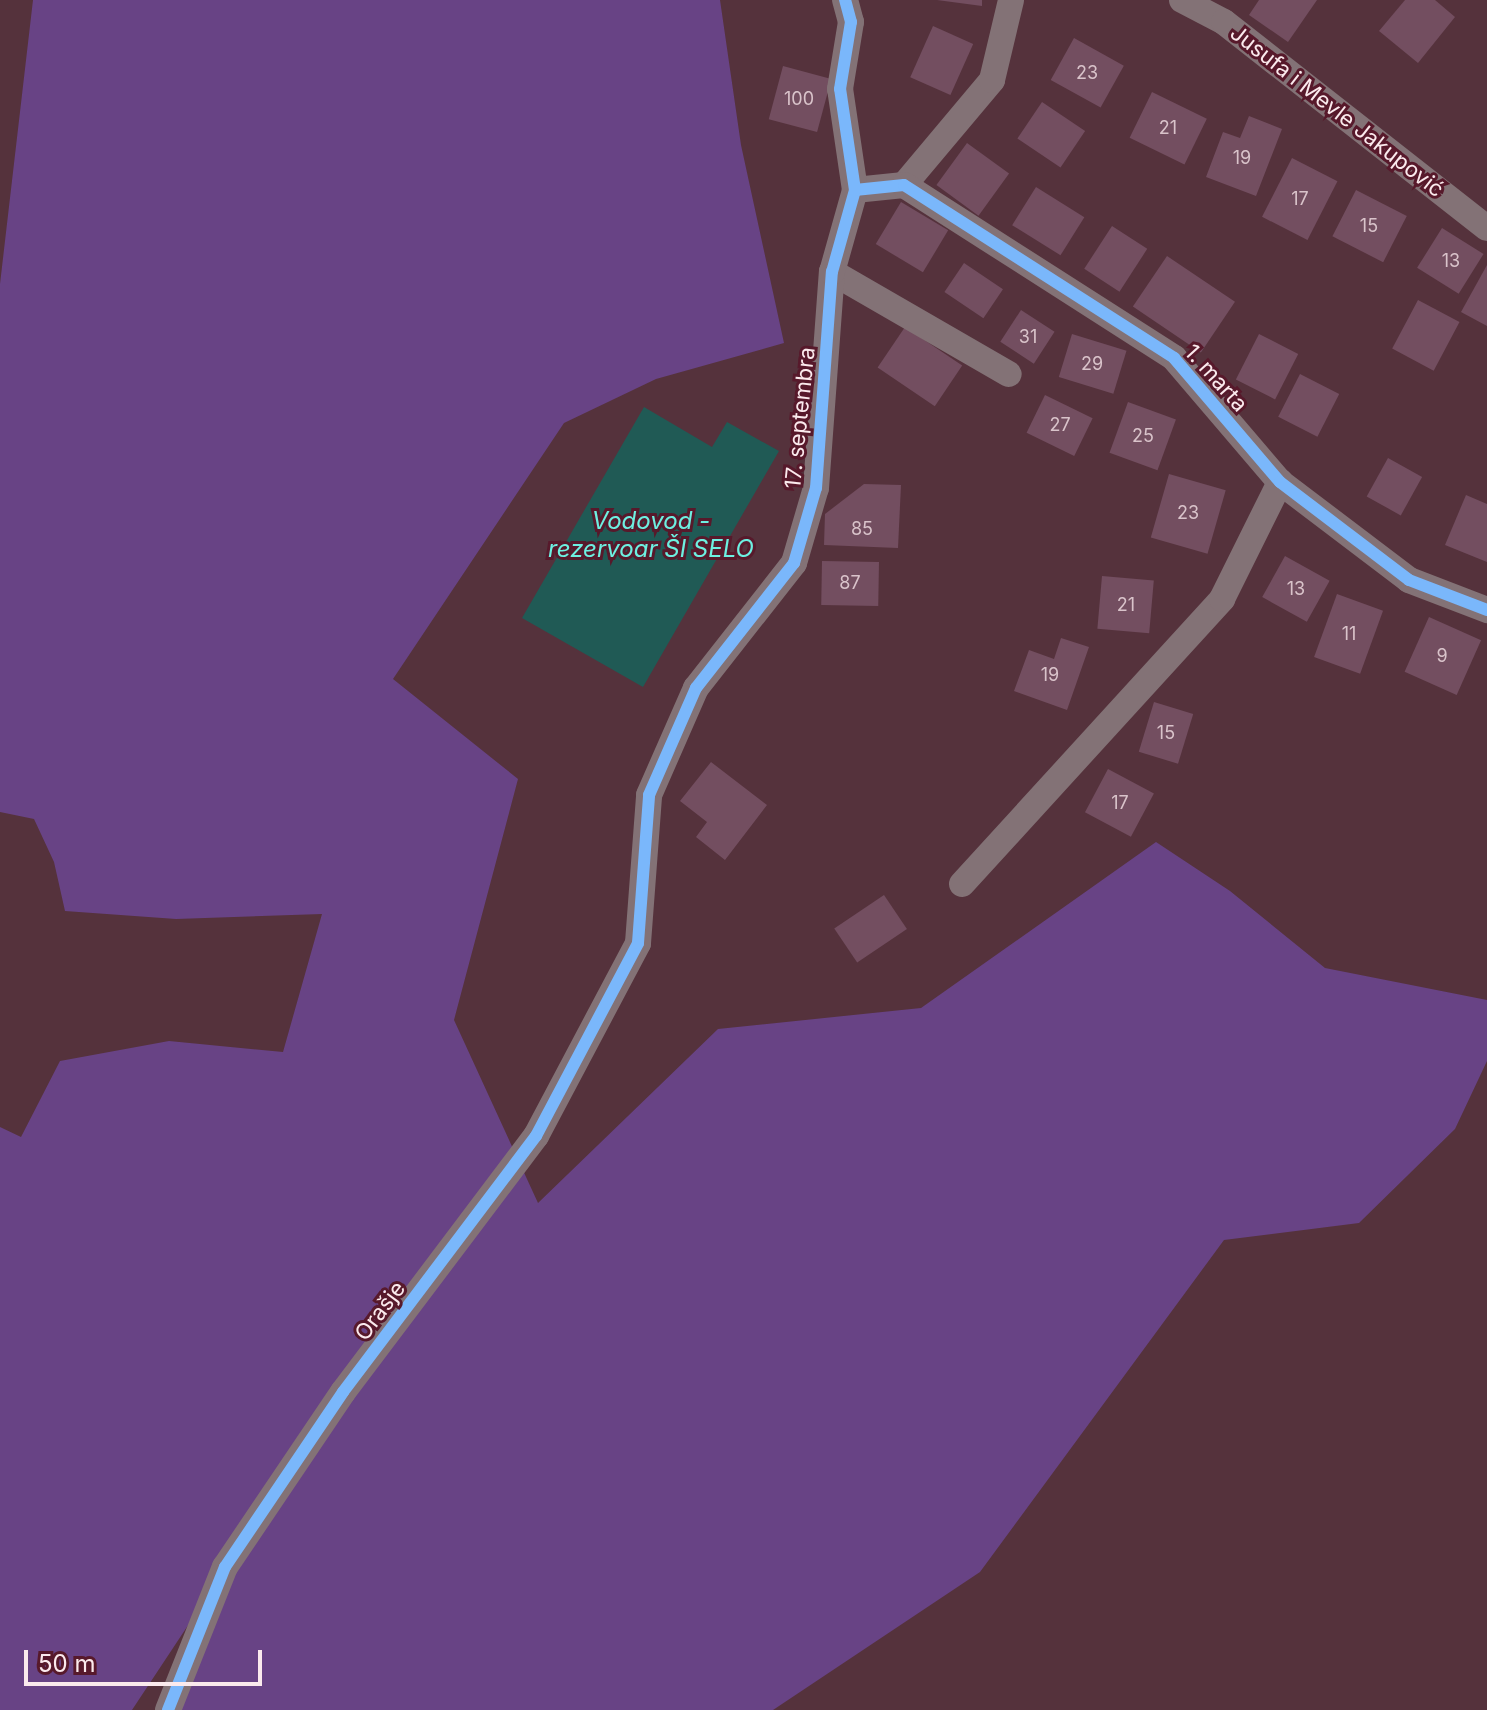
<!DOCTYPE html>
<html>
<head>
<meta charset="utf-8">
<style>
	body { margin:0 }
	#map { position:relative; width:1487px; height:1710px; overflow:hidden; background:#55323c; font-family:Inter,sans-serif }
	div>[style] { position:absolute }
	.green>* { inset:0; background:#684385 }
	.water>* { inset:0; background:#205a55 }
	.building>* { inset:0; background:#734e60; transform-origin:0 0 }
	.street>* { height:26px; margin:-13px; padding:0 13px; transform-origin:13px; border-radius:13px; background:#837276 }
	.cycleway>* { height:12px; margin:-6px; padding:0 6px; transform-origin:6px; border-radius:6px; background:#7ab7fb }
	span { translate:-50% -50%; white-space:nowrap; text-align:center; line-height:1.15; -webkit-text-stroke:6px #57192b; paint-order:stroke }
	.number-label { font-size:18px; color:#d9c3ca }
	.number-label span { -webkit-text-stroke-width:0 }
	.street-label { font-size:22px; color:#fbeaed }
	.water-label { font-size:24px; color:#6df0e1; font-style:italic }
	.scale { position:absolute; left:24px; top:1650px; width:238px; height:36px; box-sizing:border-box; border:4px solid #fbeaed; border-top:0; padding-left:10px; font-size:24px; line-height:28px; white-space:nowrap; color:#fbeaed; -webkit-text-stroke:6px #57192b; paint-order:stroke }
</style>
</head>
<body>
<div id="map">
	<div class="green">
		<i style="clip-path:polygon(33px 0,720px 0,741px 145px,784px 343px,656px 379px,564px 423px,393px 679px,518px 779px,454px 1020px,538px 1203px,718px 1029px,921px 1008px,1156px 842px,1230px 891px,1325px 968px,1487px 1000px,1487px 1061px,1455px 1129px,1359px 1223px,1224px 1240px,980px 1572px,773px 1710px,166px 1710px,218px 1580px,132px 1710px,0 1710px,0 1127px,21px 1137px,60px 1061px,169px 1041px,283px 1052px,322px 914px,176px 919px,65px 911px,54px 862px,34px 819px,0 812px,0 284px)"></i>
	</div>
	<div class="water">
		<i style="clip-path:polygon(644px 407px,712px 447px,727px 422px,779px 451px,643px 687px,522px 618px)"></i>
	</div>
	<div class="building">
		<i style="clip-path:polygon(937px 0,982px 0,982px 6px)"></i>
		<i style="clip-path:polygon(1259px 0,1317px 0,1288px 42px,1249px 15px)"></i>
		<i style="clip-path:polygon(1405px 0,1435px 0,1455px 17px,1418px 63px,1379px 31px)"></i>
		<i style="left:933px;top:26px;width:44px;height:56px;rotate:24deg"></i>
		<i style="left:1074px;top:38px;width:57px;height:48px;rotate:29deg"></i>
		<i style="left:783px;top:66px;width:50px;height:55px;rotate:15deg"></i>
		<i style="left:1152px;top:92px;width:61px;height:51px;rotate:26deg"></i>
		<i style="left:1042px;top:102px;width:52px;height:44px;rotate:34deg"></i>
		<i style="clip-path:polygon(1249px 116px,1282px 129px,1256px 196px,1206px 177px,1223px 132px,1240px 138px)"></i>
		<i style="left:967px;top:143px;width:52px;height:52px;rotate:36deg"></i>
		<i style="left:1292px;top:158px;width:51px;height:66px;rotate:27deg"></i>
		<i style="left:1036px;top:187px;width:57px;height:45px;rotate:32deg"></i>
		<i style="left:1356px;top:190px;width:57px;height:52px;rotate:27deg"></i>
		<i style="left:901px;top:202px;width:55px;height:49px;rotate:31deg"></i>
		<i style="left:1112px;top:226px;width:42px;height:51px;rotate:33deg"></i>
		<i style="left:1442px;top:228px;width:49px;height:47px;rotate:32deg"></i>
		<i style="left:1167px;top:256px;width:82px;height:61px;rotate:34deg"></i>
		<i style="left:964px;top:263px;width:47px;height:35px;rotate:34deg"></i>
		<i style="clip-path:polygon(1487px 265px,1487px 326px,1461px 312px)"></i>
		<i style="left:1418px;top:300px;width:47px;height:55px;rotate:28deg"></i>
		<i style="left:1021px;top:310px;width:40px;height:38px;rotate:33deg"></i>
		<i style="left:905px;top:327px;width:69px;height:49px;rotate:34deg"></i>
		<i style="left:1072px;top:334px;width:57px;height:45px;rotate:17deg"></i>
		<i style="left:1259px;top:334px;width:44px;height:51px;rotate:27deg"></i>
		<i style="left:1300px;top:374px;width:44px;height:48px;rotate:27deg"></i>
		<i style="left:1045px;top:395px;width:53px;height:42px;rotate:26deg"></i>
		<i style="left:1128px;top:402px;width:51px;height:54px;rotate:20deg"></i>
		<i style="left:1388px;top:458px;width:39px;height:44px;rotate:29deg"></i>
		<i style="left:1169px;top:474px;width:59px;height:66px;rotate:16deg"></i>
		<i style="clip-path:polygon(864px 484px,901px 485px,898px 548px,824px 545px,825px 514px)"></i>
		<i style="clip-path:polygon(1466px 495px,1487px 504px,1487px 562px,1445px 545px)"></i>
		<i style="left:1285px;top:556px;width:51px;height:47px;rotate:29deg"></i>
		<i style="left:822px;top:561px;width:57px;height:44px;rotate:1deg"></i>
		<i style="left:1102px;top:576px;width:52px;height:53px;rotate:5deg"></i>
		<i style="left:1337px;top:594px;width:49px;height:67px;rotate:20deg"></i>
		<i style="left:1429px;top:617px;width:57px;height:60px;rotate:24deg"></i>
		<i style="clip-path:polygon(1061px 638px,1089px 647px,1067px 710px,1014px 691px,1029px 650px,1054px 659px)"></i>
		<i style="left:1154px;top:702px;width:41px;height:52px;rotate:17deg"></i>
		<i style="clip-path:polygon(711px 762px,767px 805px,725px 860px,696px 837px,707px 822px,680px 801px)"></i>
		<i style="left:1108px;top:769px;width:52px;height:49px;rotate:28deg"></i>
		<i style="left:884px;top:895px;width:41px;height:60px;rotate:56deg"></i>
	</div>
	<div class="street">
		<i style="left:1182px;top:0;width:47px;rotate:27.6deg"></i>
		<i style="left:1224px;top:22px;width:334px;rotate:38.1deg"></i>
		<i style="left:904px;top:185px;width:137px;rotate:-50deg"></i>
		<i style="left:992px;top:80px;width:82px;rotate:-76.6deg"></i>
		<i style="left:855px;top:190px;width:49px;rotate:-5.8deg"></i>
		<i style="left:904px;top:185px;width:321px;rotate:32.6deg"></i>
		<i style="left:1174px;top:358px;width:163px;rotate:49.5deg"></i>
		<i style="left:1280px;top:482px;width:162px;rotate:37.2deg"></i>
		<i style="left:1409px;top:580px;width:84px;rotate:21deg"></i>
		<i style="left:832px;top:272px;width:204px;rotate:30deg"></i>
		<i style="left:962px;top:884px;width:386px;rotate:-47.6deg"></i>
		<i style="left:1222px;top:599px;width:131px;rotate:-63.6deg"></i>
		<i style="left:168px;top:1710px;width:154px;rotate:-68.3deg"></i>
		<i style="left:225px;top:1567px;width:211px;rotate:-56deg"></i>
		<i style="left:343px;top:1392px;width:321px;rotate:-53deg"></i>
		<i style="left:536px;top:1136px;width:218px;rotate:-62.1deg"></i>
		<i style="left:638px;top:943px;width:148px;rotate:-85.7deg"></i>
		<i style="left:649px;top:795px;width:117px;rotate:-66.3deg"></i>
		<i style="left:696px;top:688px;width:159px;rotate:-51.9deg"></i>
		<i style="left:794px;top:563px;width:78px;rotate:-73.7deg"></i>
		<i style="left:816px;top:488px;width:217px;rotate:-85.8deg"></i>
		<i style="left:832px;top:272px;width:85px;rotate:-74.3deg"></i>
		<i style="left:855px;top:190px;width:102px;rotate:-98.4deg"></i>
		<i style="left:840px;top:89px;width:68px;rotate:-80.7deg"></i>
		<i style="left:851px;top:22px;width:23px;rotate:-105deg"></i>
	</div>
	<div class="cycleway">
		<i style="left:855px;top:190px;width:49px;rotate:-5.8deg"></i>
		<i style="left:904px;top:185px;width:321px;rotate:32.6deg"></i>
		<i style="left:1174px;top:358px;width:163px;rotate:49.5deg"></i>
		<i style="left:1280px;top:482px;width:162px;rotate:37.2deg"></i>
		<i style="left:1409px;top:580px;width:84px;rotate:21deg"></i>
		<i style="left:168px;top:1710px;width:154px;rotate:-68.3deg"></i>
		<i style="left:225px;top:1567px;width:211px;rotate:-56deg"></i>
		<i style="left:343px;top:1392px;width:321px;rotate:-53deg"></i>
		<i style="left:536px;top:1136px;width:218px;rotate:-62.1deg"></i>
		<i style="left:638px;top:943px;width:148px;rotate:-85.7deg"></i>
		<i style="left:649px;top:795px;width:117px;rotate:-66.3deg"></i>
		<i style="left:696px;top:688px;width:159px;rotate:-51.9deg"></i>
		<i style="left:794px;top:563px;width:78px;rotate:-73.7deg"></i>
		<i style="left:816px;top:488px;width:217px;rotate:-85.8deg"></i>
		<i style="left:832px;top:272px;width:85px;rotate:-74.3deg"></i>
		<i style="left:855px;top:190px;width:102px;rotate:-98.4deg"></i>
		<i style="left:840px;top:89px;width:68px;rotate:-80.7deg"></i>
		<i style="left:851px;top:22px;width:23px;rotate:-105deg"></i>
	</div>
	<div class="number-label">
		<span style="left:1087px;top:73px">23</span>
		<span style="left:799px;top:99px">100</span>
		<span style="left:1168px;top:128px">21</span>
		<span style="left:1242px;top:158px">19</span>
		<span style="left:1300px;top:199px">17</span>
		<span style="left:1369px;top:226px">15</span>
		<span style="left:1451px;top:261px">13</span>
		<span style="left:1028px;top:337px">31</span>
		<span style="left:1092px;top:364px">29</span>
		<span style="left:1060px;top:425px">27</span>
		<span style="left:1143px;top:436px">25</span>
		<span style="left:1188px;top:513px">23</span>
		<span style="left:862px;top:529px">85</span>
		<span style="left:850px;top:583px">87</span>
		<span style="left:1296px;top:589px">13</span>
		<span style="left:1126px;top:605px">21</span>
		<span style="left:1349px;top:634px">11</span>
		<span style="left:1442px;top:656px">9</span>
		<span style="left:1050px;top:675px">19</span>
		<span style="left:1166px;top:733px">15</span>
		<span style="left:1120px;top:803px">17</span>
	</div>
	<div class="street-label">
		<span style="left:1337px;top:111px;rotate:38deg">Jusufa i Mevle Jakupović</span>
		<span style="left:1216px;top:378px;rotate:48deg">1. marta</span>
		<span style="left:800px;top:418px;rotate:-84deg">17. septembra</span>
		<span style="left:380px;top:1311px;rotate:-53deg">Orašje</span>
	</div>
	<div class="water-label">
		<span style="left:651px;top:535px">Vodovod -<br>rezervoar ŠI SELO</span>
	</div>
	<div class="scale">50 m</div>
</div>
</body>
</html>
